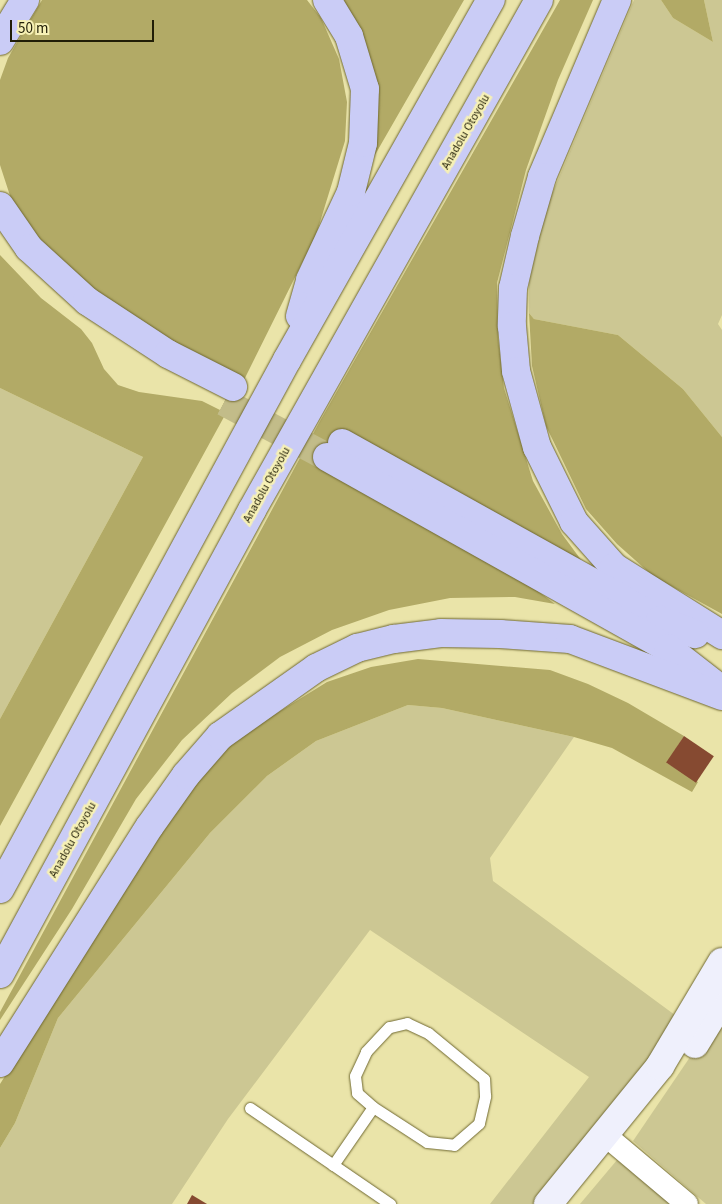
<!DOCTYPE html>
<html>
<head>
<meta charset="utf-8">
<style>
	body { margin:0 }
	#map { position:relative; width:722px; height:1204px; overflow:hidden; background:#eae4a9; font-family:"Source Sans 3",sans-serif }
	div>[style] { position:absolute }
	.green>* { inset:0; background:#ccc793 }
	.forest>* { inset:0; background:#b2aa66 }
	.building>* { inset:0; background:#864a31; transform-origin:0 0 }
	.highway-tunnel>* { height:28px; margin-top:-14px; transform-origin:0; background:repeating-linear-gradient(90deg,#c2bc89 0 28px,transparent 0 42px) }
	.roads { filter:drop-shadow(0 0 1px #6f6831) drop-shadow(0 0 1px #6f6831) }
	.lane>* { height:11px; margin:-5.5px; padding:0 5.5px; transform-origin:5.5px; border-radius:5.5px; background:#fff }
	.street>* { height:22px; margin:-11px; padding:0 11px; transform-origin:11px; border-radius:11px; background:#fff }
	.secondary>* { height:28px; margin:-14px; padding:0 14px; transform-origin:14px; border-radius:14px; background:#eff0fc }
	.highway>* { height:28px; margin:-14px; padding:0 14px; transform-origin:14px; border-radius:14px; background:#caccf6 }
	span { translate:-50% -50%; white-space:nowrap; text-align:center; line-height:1.15; -webkit-text-stroke:5px #f7f1b5; paint-order:stroke }
	.street-label { font-size:12px; color:#211e07 }
	.scale { position:absolute; left:10px; top:20px; width:144px; height:22px; box-sizing:border-box; border:2px solid #211e07; border-top:0; padding-left:6px; font-size:15px; line-height:18px; white-space:nowrap; color:#211e07; -webkit-text-stroke:4px #f7f1b5; paint-order:stroke }
</style>
</head>
<body>
<div id="map">
	<div class="green">
		<i style="clip-path:polygon(634px 0,661px 0,673px 18px,713px 42px,704px 0,722px 0,722px 315px,718px 324px,722px 330px,722px 437px,683px 389px,618px 335px,534px 319px,529px 313px,529px 282px,546px 208px)"></i>
		<i style="clip-path:polygon(0 388px,143px 457px,0 719px)"></i>
		<i style="clip-path:polygon(408px 705px,442px 708px,574px 737px,490px 858px,493px 881px,679px 1018px,538px 1204px,490px 1204px,589px 1077px,370px 930px,228px 1119px,172px 1204px,0 1204px,0 1148px,15px 1123px,58px 1018px,210px 833px,267px 776px,316px 741px)"></i>
		<i style="clip-path:polygon(722px 1010px,722px 1204px,706px 1204px,633px 1141px)"></i>
		<i style="clip-path:polygon(617px 1160px,673px 1204px,580px 1204px)"></i>
	</div>
	<div class="forest">
		<i style="clip-path:polygon(42px 0,307px 0,321px 18px,339px 59px,347px 102px,345px 141px,316px 235px,242px 384px,0 826px,0 719px,143px 457px,0 388px,0 255px,41px 298px,81px 329px,92px 343px,104px 369px,118px 385px,139px 392px,202px 401px,220px 410px,235px 382px,126px 317px,40px 246px,16px 214px,0 165px,0 80px,8px 58px)"></i>
		<i style="clip-path:polygon(343px 0,464px 0,368px 167px,361px 38px)"></i>
		<i style="clip-path:polygon(560px 0,593px 0,558px 80px,526px 170px,497px 283px,498px 338px,504px 388px,533px 481px,562px 534px,587px 568px,527px 583px,555px 604px,515px 597px,450px 598px,389px 610px,332px 630px,280px 657px,232px 693px,182px 740px,136px 799px,72px 909px,0 1020px,0 1012px,320px 421px)"></i>
		<i style="clip-path:polygon(661px 0,704px 0,713px 42px,673px 18px)"></i>
		<i style="clip-path:polygon(529px 313px,534px 319px,618px 335px,683px 389px,722px 437px,722px 614px,653px 576px,617px 544px,586px 509px,546px 426px,532px 366px)"></i>
		<i style="clip-path:polygon(418px 659px,550px 670px,588px 684px,628px 703px,684px 736px,667px 763px,698px 782px,692px 792px,612px 748px,574px 737px,442px 708px,408px 705px,316px 741px,267px 776px,210px 833px,58px 1018px,15px 1123px,0 1148px,0 1084px,201px 771px,232px 741px,327px 682px,371px 667px)"></i>
	</div>
	<div class="building">
		<i style="left:684px;top:736px;width:36px;height:32px;rotate:34deg"></i>
		<i style="clip-path:polygon(192px 1195px,207px 1204px,187px 1204px)"></i>
	</div>
	<div class="highway-tunnel">
		<i style="left:224px;top:402px;width:117px;rotate:28.1deg"></i>
	</div>
	<div class="roads">
		<div class="lane">
			<i style="left:250px;top:1108px;width:170px;rotate:34.4deg"></i>
			<i style="left:333px;top:1165px;width:70px;rotate:-55.4deg"></i>
			<i style="left:373px;top:1107px;width:64px;rotate:32.9deg"></i>
			<i style="left:427px;top:1142px;width:27px;rotate:6deg"></i>
			<i style="left:454px;top:1145px;width:33px;rotate:-41deg"></i>
			<i style="left:479px;top:1123px;width:28px;rotate:-77deg"></i>
			<i style="left:485px;top:1096px;width:17px;rotate:-93deg"></i>
			<i style="left:484px;top:1079px;width:72px;rotate:-140.6deg"></i>
			<i style="left:428px;top:1033px;width:23px;rotate:-155deg"></i>
			<i style="left:407px;top:1023px;width:18px;rotate:167deg"></i>
			<i style="left:389px;top:1027px;width:34px;rotate:133deg"></i>
			<i style="left:366px;top:1052px;width:26px;rotate:115deg"></i>
			<i style="left:355px;top:1076px;width:17px;rotate:83deg"></i>
			<i style="left:357px;top:1093px;width:21px;rotate:41deg"></i>
		</div>
		<div class="street">
			<i style="left:605px;top:1135px;width:107px;rotate:40.1deg"></i>
		</div>
		<div class="secondary">
			<i style="left:695px;top:1044px;width:52px;rotate:-58.5deg"></i>
			<i style="left:548px;top:1204px;width:178px;rotate:-50.9deg"></i>
			<i style="left:660px;top:1066px;width:121px;rotate:-59.2deg"></i>
		</div>
		<div class="highway">
			<i style="left:617px;top:0;width:192px;rotate:113deg"></i>
			<i style="left:542px;top:177px;width:61px;rotate:106.1deg"></i>
			<i style="left:525px;top:236px;width:53px;rotate:103deg"></i>
			<i style="left:513px;top:288px;width:38px;rotate:92deg"></i>
			<i style="left:512px;top:326px;width:45px;rotate:84.9deg"></i>
			<i style="left:516px;top:371px;width:79px;rotate:74.6deg"></i>
			<i style="left:537px;top:447px;width:84px;rotate:63.7deg"></i>
			<i style="left:574px;top:522px;width:60px;rotate:48.4deg"></i>
			<i style="left:614px;top:567px;width:128px;rotate:32.2deg"></i>
			<i style="left:0;top:41px;width:48px;rotate:-58.6deg"></i>
			<i style="left:0;top:206px;width:51px;rotate:55.4deg"></i>
			<i style="left:29px;top:248px;width:79px;rotate:42.4deg"></i>
			<i style="left:87px;top:301px;width:97px;rotate:33.2deg"></i>
			<i style="left:168px;top:354px;width:73px;rotate:26.9deg"></i>
			<i style="left:300px;top:316px;width:37px;rotate:-74deg"></i>
			<i style="left:310px;top:280px;width:97px;rotate:-65deg"></i>
			<i style="left:351px;top:192px;width:50px;rotate:-76.2deg"></i>
			<i style="left:363px;top:143px;width:54px;rotate:-87.9deg"></i>
			<i style="left:365px;top:89px;width:55px;rotate:-106.8deg"></i>
			<i style="left:349px;top:36px;width:42px;rotate:-121.4deg"></i>
			<i style="left:342px;top:443px;width:364px;rotate:29.1deg"></i>
			<i style="left:660px;top:620px;width:38px;rotate:22deg"></i>
			<i style="left:327px;top:457px;width:391px;rotate:29.3deg"></i>
			<i style="left:668px;top:648px;width:57px;rotate:37.9deg"></i>
			<i style="left:0;top:889px;width:602px;rotate:-61.52deg"></i>
			<i style="left:287px;top:360px;width:414px;rotate:-60.5deg"></i>
			<i style="left:0;top:974px;width:528px;rotate:-61.49deg"></i>
			<i style="left:252px;top:510px;width:585px;rotate:-60.63deg"></i>
			<i style="left:0;top:1063px;width:280px;rotate:-57.7deg"></i>
			<i style="left:150px;top:826px;width:62px;rotate:-54.8deg"></i>
			<i style="left:186px;top:775px;width:52px;rotate:-48.9deg"></i>
			<i style="left:220px;top:736px;width:118px;rotate:-35.3deg"></i>
			<i style="left:316px;top:668px;width:46px;rotate:-26deg"></i>
			<i style="left:357px;top:648px;width:38px;rotate:-14deg"></i>
			<i style="left:394px;top:639px;width:47px;rotate:-7.3deg"></i>
			<i style="left:441px;top:633px;width:59px;rotate:1deg"></i>
			<i style="left:500px;top:634px;width:70px;rotate:4.1deg"></i>
			<i style="left:570px;top:639px;width:162px;rotate:20.6deg"></i>
		</div>
	</div>
	<div class="street-label">
		<span style="left:466px;top:132px;rotate:-60deg">Anadolu Otoyolu</span>
		<span style="left:267px;top:485px;rotate:-61deg">Anadolu Otoyolu</span>
		<span style="left:73px;top:840px;rotate:-61deg">Anadolu Otoyolu</span>
	</div>
	<div class="scale">50 m</div>
</div>
</body>
</html>
